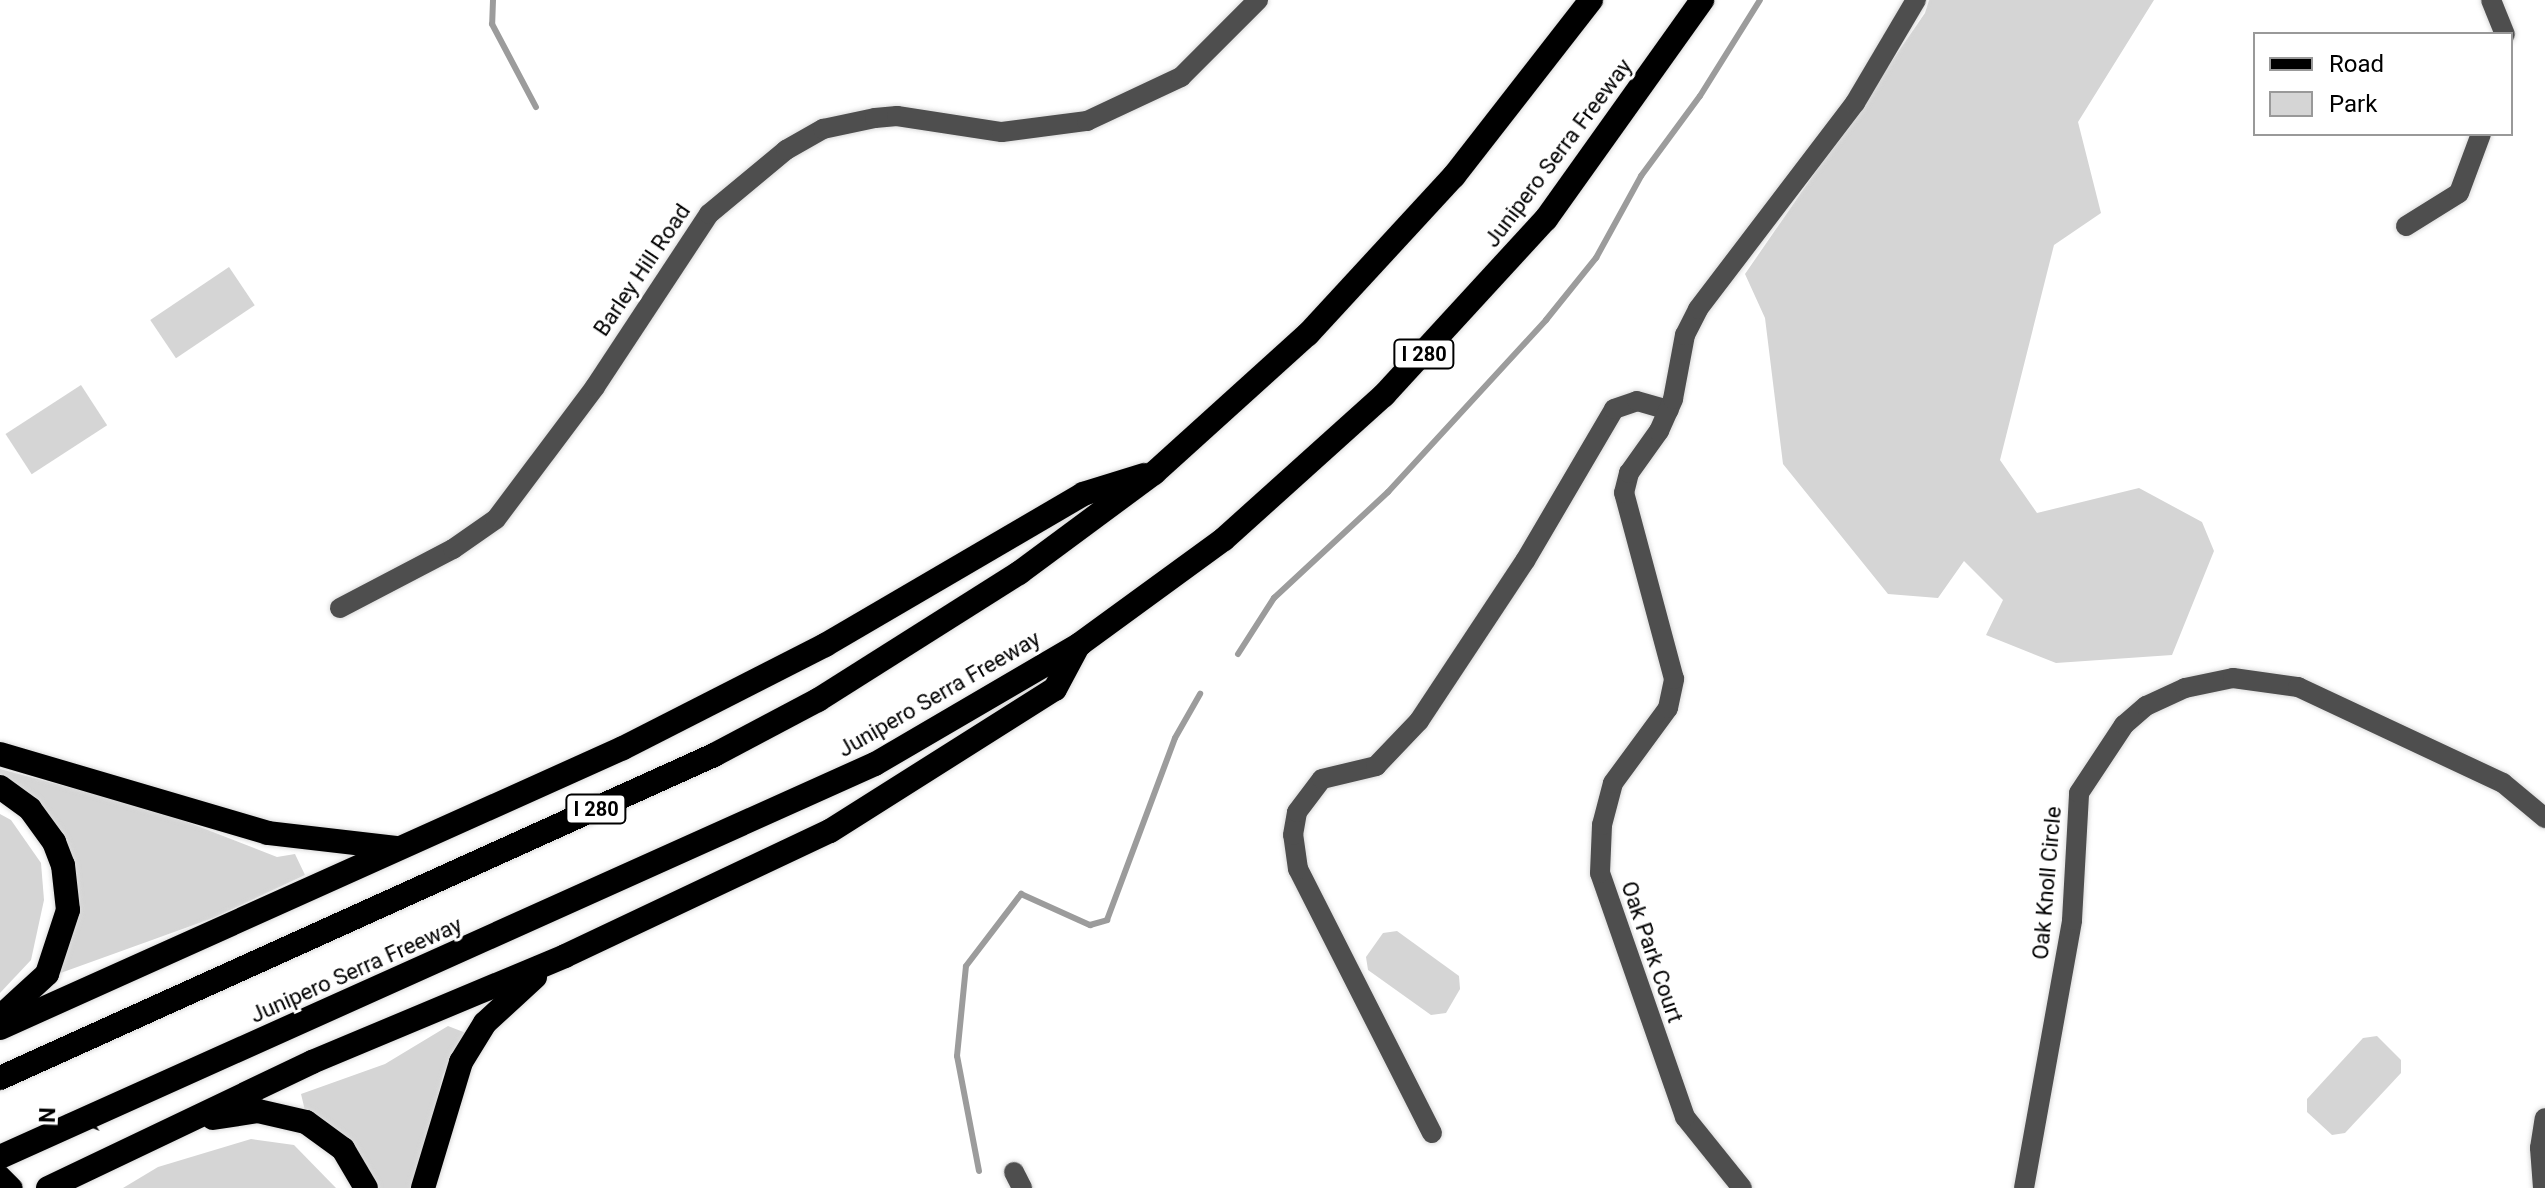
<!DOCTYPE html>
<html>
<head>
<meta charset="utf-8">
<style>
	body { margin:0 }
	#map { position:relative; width:2545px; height:1188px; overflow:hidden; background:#fff; font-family:Roboto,sans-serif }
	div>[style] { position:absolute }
	.green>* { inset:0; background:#d5d5d5; transform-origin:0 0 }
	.stream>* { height:6px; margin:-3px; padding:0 3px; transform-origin:3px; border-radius:3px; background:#9c9c9c }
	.roads { filter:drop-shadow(0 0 2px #dbdbdb) drop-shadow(0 0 2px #dbdbdb) }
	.minor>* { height:20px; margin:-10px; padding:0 10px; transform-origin:10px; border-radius:10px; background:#4e4e4e }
	.major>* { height:20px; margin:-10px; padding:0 10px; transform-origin:10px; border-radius:10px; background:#000 }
	.highway>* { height:24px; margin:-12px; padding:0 12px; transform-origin:12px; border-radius:12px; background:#000 }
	span { translate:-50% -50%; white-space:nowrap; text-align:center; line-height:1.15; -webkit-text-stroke:6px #fff; paint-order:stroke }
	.shield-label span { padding:2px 6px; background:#fff; border:2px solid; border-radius:6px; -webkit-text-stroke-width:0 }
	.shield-label { font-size:20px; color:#000; font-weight:700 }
	.street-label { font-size:22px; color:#000 }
	.legend { position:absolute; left:2253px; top:32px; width:260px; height:104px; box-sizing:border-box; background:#fff; border:2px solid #999; margin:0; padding:10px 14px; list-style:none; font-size:24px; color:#000 }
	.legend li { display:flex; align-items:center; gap:16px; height:40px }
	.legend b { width:40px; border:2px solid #999 }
	.north { position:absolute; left:32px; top:1076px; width:80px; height:80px; -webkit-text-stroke:6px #fff; paint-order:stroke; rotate:272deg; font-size:22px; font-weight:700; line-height:32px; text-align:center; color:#000 }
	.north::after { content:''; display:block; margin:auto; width:28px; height:36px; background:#000; clip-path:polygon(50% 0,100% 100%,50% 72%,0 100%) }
</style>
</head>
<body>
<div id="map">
	<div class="green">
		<i style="clip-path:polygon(1929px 0,2154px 0,2078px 122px,2101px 213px,2054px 245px,2000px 460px,2037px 513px,2139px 488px,2202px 522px,2214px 551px,2172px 655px,2056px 663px,1986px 635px,2003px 600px,1964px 561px,1938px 598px,1888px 594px,1783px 464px,1765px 318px,1745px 274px,1925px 13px)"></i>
		<i style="left:229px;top:267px;width:46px;height:95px;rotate:56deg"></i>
		<i style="left:81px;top:385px;width:48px;height:90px;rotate:57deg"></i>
		<i style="clip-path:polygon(0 769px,159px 811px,277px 857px,295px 854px,305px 875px,213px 918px,55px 975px,76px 892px,0 780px)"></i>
		<i style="clip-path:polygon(0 814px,11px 820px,41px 863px,44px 900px,31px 960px,0 993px)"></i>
		<i style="clip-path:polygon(1397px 931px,1459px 976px,1460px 989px,1446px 1013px,1431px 1015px,1368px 970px,1366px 957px,1383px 933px)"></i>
		<i style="clip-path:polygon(448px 1026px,466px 1033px,443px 1075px,415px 1188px,374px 1188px,308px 1123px,301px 1094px,385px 1064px)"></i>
		<i style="clip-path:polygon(2377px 1036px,2401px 1060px,2401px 1073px,2345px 1133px,2332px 1135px,2307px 1112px,2307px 1099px,2363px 1038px)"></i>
		<i style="clip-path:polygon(251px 1139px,294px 1145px,336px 1188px,123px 1188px,158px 1167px)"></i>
	</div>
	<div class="stream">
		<i style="left:493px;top:0;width:24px;rotate:92deg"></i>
		<i style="left:492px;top:24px;width:94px;rotate:62.1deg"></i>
		<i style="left:1238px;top:654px;width:67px;rotate:-57.3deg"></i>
		<i style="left:1274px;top:598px;width:156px;rotate:-42.9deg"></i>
		<i style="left:1388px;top:492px;width:234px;rotate:-47.4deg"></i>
		<i style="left:1546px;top:320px;width:80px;rotate:-51.1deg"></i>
		<i style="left:1596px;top:258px;width:94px;rotate:-61.2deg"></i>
		<i style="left:1641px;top:176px;width:99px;rotate:-53.6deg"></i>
		<i style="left:1700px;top:96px;width:113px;rotate:-58deg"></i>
		<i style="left:979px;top:1171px;width:117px;rotate:-100.8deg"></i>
		<i style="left:957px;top:1056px;width:90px;rotate:-84.3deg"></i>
		<i style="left:966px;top:966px;width:91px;rotate:-52.6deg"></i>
		<i style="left:1021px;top:894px;width:76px;rotate:24.2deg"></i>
		<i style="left:1090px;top:925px;width:18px;rotate:-16deg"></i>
		<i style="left:1107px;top:920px;width:194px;rotate:-69.5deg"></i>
		<i style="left:1175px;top:738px;width:51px;rotate:-60.4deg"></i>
	</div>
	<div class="roads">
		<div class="minor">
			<i style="left:2491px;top:0;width:37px;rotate:68deg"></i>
			<i style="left:2406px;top:226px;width:62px;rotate:-31.9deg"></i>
			<i style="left:2459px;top:193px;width:63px;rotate:-69.6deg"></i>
			<i style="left:340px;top:608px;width:127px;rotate:-27.6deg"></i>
			<i style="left:453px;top:549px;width:52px;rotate:-34.9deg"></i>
			<i style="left:496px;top:519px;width:165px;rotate:-53.1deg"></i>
			<i style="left:595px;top:387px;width:207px;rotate:-56.6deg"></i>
			<i style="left:709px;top:214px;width:100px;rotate:-39.7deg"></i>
			<i style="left:786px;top:150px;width:43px;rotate:-29.6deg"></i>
			<i style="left:823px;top:129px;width:53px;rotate:-11.9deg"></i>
			<i style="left:875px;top:118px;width:22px;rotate:-5deg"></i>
			<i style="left:897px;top:116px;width:106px;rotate:8.7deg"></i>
			<i style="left:1002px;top:132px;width:86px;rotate:-7.4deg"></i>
			<i style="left:1087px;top:121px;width:104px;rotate:-25.1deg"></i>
			<i style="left:1181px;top:77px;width:109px;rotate:-45deg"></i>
			<i style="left:1432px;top:1133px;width:296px;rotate:-116.9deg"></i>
			<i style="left:1298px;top:869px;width:34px;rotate:-98deg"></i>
			<i style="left:1293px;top:835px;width:23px;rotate:-80deg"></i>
			<i style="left:1297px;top:812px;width:41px;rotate:-52.9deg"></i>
			<i style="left:1322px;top:779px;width:56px;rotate:-13.5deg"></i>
			<i style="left:1376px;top:766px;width:62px;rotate:-46.3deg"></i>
			<i style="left:1419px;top:721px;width:192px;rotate:-56.5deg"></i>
			<i style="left:1525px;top:561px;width:176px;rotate:-59.6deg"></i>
			<i style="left:1614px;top:409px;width:24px;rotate:-19deg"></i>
			<i style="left:1637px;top:401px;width:33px;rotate:16deg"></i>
			<i style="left:1014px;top:1172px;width:18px;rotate:63deg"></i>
			<i style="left:1742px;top:1188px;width:91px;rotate:-128.8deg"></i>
			<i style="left:1685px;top:1117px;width:258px;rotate:-109.2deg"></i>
			<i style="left:1600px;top:873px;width:48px;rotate:-87.6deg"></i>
			<i style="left:1602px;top:825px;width:43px;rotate:-75.3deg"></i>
			<i style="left:1613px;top:783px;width:93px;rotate:-53.7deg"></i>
			<i style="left:1668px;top:708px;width:30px;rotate:-78deg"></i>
			<i style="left:1674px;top:679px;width:193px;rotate:-105deg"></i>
			<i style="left:1624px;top:493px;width:21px;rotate:-76deg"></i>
			<i style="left:1629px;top:473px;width:52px;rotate:-54.5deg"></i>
			<i style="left:1659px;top:431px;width:35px;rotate:-66deg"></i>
			<i style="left:1673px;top:399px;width:65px;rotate:-79.4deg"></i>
			<i style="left:1685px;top:335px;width:29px;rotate:-63deg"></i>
			<i style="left:1698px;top:309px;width:259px;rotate:-52.7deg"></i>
			<i style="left:1855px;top:103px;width:120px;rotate:-59.4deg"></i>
			<i style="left:2024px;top:1188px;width:272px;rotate:-79.8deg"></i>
			<i style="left:2072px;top:920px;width:127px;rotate:-86.8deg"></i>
			<i style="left:2079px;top:793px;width:82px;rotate:-56.5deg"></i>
			<i style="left:2124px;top:725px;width:29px;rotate:-41deg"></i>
			<i style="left:2146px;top:706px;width:43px;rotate:-24.8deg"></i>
			<i style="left:2185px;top:688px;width:49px;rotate:-11.8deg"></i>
			<i style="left:2233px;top:678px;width:66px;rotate:7.9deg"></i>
			<i style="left:2298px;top:687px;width:226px;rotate:25.1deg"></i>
			<i style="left:2503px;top:783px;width:55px;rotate:39.8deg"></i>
			<i style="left:2543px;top:1188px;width:40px;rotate:-94.3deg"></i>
			<i style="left:2540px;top:1148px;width:30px;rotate:-81deg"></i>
		</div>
		<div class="major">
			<i style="left:0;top:1175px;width:18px;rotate:45deg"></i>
		</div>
		<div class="highway">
			<i style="left:0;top:754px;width:279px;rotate:16.4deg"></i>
			<i style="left:268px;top:833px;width:130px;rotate:6.6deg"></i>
			<i style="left:0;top:787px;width:37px;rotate:36deg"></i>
			<i style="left:30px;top:809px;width:41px;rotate:54deg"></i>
			<i style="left:54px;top:842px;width:25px;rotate:69deg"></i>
			<i style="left:63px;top:865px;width:45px;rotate:83.7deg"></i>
			<i style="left:68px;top:910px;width:67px;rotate:108.2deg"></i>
			<i style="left:47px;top:974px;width:64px;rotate:137.5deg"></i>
			<i style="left:0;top:1028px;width:683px;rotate:-24.2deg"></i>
			<i style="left:623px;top:748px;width:227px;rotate:-27deg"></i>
			<i style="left:825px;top:645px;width:299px;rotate:-30.3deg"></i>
			<i style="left:1083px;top:494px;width:64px;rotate:-17.3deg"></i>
			<i style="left:0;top:1078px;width:784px;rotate:-24.34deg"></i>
			<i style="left:714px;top:755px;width:118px;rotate:-27.9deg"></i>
			<i style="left:818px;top:700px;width:238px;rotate:-32.3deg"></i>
			<i style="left:1019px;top:573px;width:168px;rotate:-36.5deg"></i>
			<i style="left:1154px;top:473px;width:207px;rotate:-42.1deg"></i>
			<i style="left:1308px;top:334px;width:215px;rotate:-47.3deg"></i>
			<i style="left:1454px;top:176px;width:223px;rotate:-52.1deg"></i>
			<i style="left:213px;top:1118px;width:46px;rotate:-8.8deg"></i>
			<i style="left:258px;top:1111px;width:49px;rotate:12.9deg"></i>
			<i style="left:306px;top:1122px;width:46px;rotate:36.1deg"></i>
			<i style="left:343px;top:1149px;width:45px;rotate:59.5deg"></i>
			<i style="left:0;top:1157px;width:959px;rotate:-24.19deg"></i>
			<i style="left:875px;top:764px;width:238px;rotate:-30.3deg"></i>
			<i style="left:1080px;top:644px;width:178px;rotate:-36.1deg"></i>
			<i style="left:1224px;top:539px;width:215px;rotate:-42deg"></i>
			<i style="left:1384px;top:395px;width:239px;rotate:-47.4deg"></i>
			<i style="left:1546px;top:219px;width:269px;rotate:-54.5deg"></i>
			<i style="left:48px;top:1188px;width:293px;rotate:-25.5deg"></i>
			<i style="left:312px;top:1062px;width:274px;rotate:-22.7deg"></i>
			<i style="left:565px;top:956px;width:293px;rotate:-25.3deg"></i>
			<i style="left:830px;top:831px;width:266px;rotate:-32.3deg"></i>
			<i style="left:1055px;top:689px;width:49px;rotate:-61.9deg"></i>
			<i style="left:423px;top:1188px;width:132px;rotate:-73.2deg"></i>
			<i style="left:461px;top:1062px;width:46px;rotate:-58.4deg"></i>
			<i style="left:485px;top:1023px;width:68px;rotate:-42.6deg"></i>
		</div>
	</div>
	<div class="shield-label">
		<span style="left:1424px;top:354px">I 280</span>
		<span style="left:596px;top:809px">I 280</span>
	</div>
	<div class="street-label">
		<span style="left:1558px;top:153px;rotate:-53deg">Junipero Serra Freeway</span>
		<span style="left:642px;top:270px;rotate:-56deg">Barley Hill Road</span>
		<span style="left:939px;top:694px;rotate:-30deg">Junipero Serra Freeway</span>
		<span style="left:2047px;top:883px;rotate:-85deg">Oak Knoll Circle</span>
		<span style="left:1652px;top:952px;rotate:71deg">Oak Park Court</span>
		<span style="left:356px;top:970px;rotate:-24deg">Junipero Serra Freeway</span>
	</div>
	<ul class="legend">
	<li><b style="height:10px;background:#000"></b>Road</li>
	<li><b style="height:22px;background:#d5d5d5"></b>Park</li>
	</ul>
	<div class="north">N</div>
</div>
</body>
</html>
